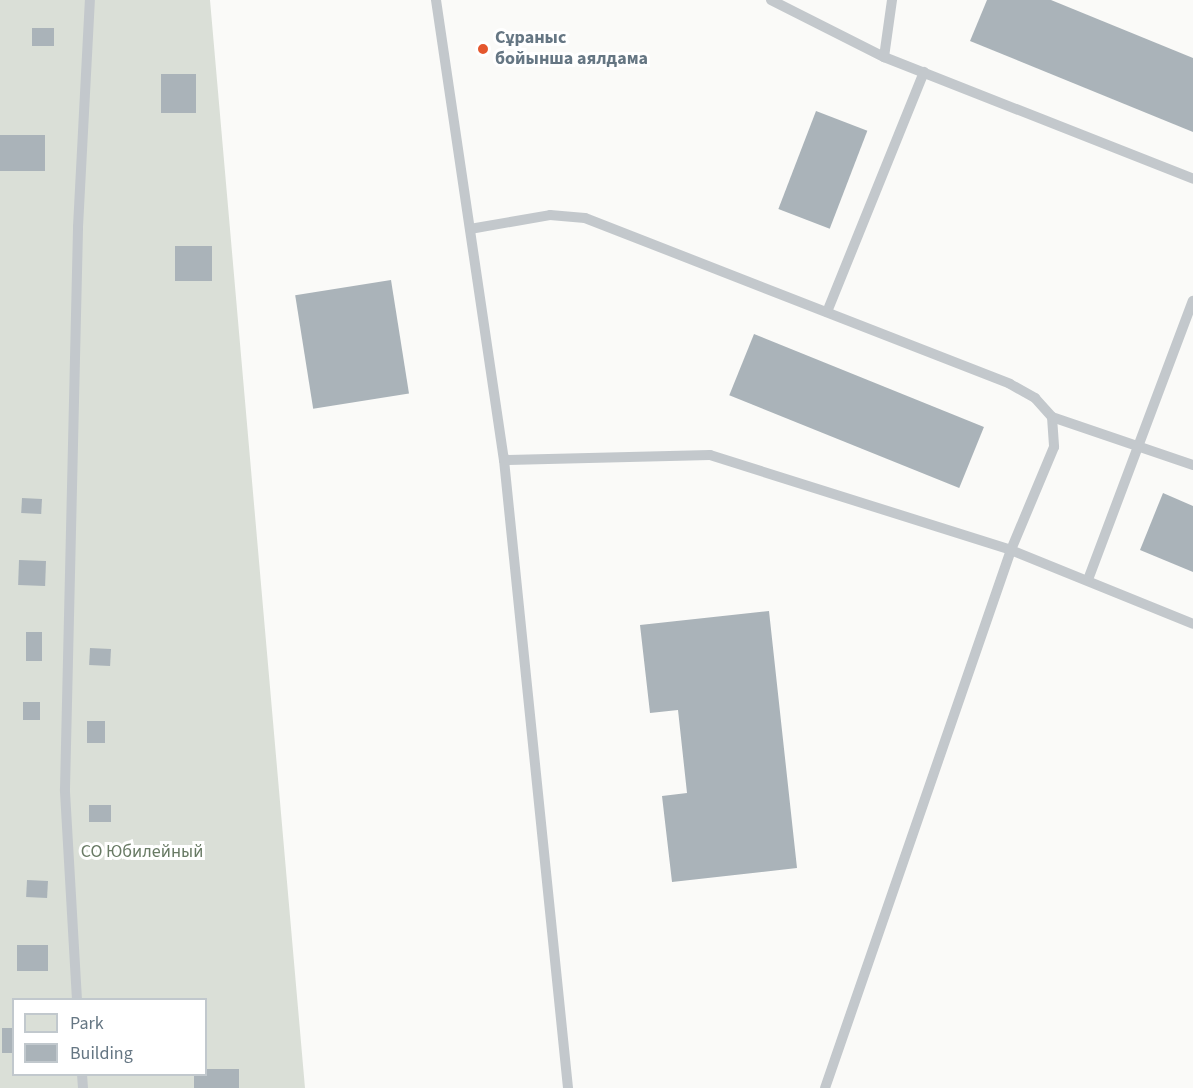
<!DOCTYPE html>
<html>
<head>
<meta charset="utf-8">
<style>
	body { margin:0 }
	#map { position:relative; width:1193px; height:1088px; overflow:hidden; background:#fafaf8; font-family:"Source Sans 3",sans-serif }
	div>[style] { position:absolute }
	.green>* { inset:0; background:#dadfd7 }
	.building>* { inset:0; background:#aab3b9; transform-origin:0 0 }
	.service>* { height:10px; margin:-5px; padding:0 5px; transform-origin:5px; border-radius:5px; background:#c3c8cc }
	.dots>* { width:16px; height:16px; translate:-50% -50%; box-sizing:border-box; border:3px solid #fff; border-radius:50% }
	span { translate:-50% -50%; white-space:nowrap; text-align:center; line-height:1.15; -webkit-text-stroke:6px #fff; paint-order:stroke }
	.poi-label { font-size:18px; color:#657683; font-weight:700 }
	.left { translate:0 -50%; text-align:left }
	.park-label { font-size:18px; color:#687a64 }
	.legend { position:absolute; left:12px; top:998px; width:195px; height:78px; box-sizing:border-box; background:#fff; border:2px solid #c1c8cd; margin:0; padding:8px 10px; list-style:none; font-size:18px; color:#657683 }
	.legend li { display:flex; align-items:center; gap:12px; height:30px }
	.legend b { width:30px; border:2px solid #c1c8cd }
</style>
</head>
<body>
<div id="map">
	<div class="green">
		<i style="clip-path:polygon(evenodd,0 0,210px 0,305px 1088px,0 1088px,0 0,14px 1000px,206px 1000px,206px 1074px,14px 1074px,14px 1000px)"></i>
	</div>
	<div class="building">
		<i style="clip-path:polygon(987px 0,1051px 0,1193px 58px,1193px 132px,970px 41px)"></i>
		<i style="left:32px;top:28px;width:22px;height:18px"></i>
		<i style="left:161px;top:74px;width:35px;height:39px"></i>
		<i style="left:816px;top:111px;width:55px;height:105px;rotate:21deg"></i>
		<i style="left:0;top:135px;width:45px;height:36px"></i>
		<i style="left:175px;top:246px;width:37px;height:35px"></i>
		<i style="left:391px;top:280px;width:115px;height:97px;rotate:81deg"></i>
		<i style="left:754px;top:334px;width:248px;height:66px;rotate:22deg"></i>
		<i style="clip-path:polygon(1163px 493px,1193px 506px,1193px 572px,1140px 550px)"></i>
		<i style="left:22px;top:498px;width:20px;height:15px;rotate:3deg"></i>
		<i style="left:19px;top:560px;width:27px;height:25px;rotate:2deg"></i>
		<i style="clip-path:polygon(769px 611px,797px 868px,672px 882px,662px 796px,687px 793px,678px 710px,650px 713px,640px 625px)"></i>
		<i style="left:26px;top:632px;width:16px;height:29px"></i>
		<i style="left:90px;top:648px;width:21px;height:17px;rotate:3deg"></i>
		<i style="left:23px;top:702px;width:17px;height:18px"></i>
		<i style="left:87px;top:721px;width:18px;height:22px"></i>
		<i style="left:89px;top:805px;width:22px;height:17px"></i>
		<i style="left:27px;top:880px;width:21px;height:17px;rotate:3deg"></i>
		<i style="left:17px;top:945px;width:31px;height:26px"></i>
		<i style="left:2px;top:1028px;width:12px;height:25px"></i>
		<i style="clip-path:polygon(206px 1069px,239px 1069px,239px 1088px,194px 1088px,194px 1074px,206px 1074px)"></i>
	</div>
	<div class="service">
		<i style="left:436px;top:0;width:465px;rotate:81.6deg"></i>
		<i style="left:504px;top:460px;width:631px;rotate:84.18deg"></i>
		<i style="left:771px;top:0;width:127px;rotate:26.8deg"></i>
		<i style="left:884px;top:57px;width:332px;rotate:21.5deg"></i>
		<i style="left:884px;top:57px;width:58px;rotate:-82deg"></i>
		<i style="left:470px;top:229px;width:81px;rotate:-9.9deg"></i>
		<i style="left:550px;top:215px;width:35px;rotate:5deg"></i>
		<i style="left:585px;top:218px;width:456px;rotate:21.3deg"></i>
		<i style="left:1010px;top:384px;width:29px;rotate:29deg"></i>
		<i style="left:1035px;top:398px;width:25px;rotate:48deg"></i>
		<i style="left:1052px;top:417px;width:30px;rotate:86deg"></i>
		<i style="left:1054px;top:447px;width:112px;rotate:112.7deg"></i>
		<i style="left:1011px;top:550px;width:569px;rotate:109.07deg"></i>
		<i style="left:827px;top:312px;width:259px;rotate:-68deg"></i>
		<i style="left:1052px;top:417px;width:149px;rotate:18.8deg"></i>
		<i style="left:504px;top:460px;width:206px;rotate:-1.4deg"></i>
		<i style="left:710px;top:455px;width:316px;rotate:17.5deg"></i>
		<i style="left:1011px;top:550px;width:196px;rotate:22.1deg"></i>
		<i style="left:1089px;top:577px;width:295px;rotate:-69.4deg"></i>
		<i style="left:77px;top:1000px;width:211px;rotate:-93.3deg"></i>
		<i style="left:65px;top:789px;width:562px;rotate:-88.67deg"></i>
		<i style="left:78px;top:227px;width:227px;rotate:-87deg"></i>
		<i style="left:82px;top:1074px;width:14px;rotate:86deg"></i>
	</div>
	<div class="dots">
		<i style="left:483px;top:49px;background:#e4572e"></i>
	</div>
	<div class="poi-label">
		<span class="left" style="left:495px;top:49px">Сұраныс<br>бойынша аялдама</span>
	</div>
	<div class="park-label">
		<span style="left:142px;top:852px">СО Юбилейный</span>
	</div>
	<ul class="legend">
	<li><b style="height:16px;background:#dadfd7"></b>Park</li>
	<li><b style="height:16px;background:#aab3b9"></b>Building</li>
	</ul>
</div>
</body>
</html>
